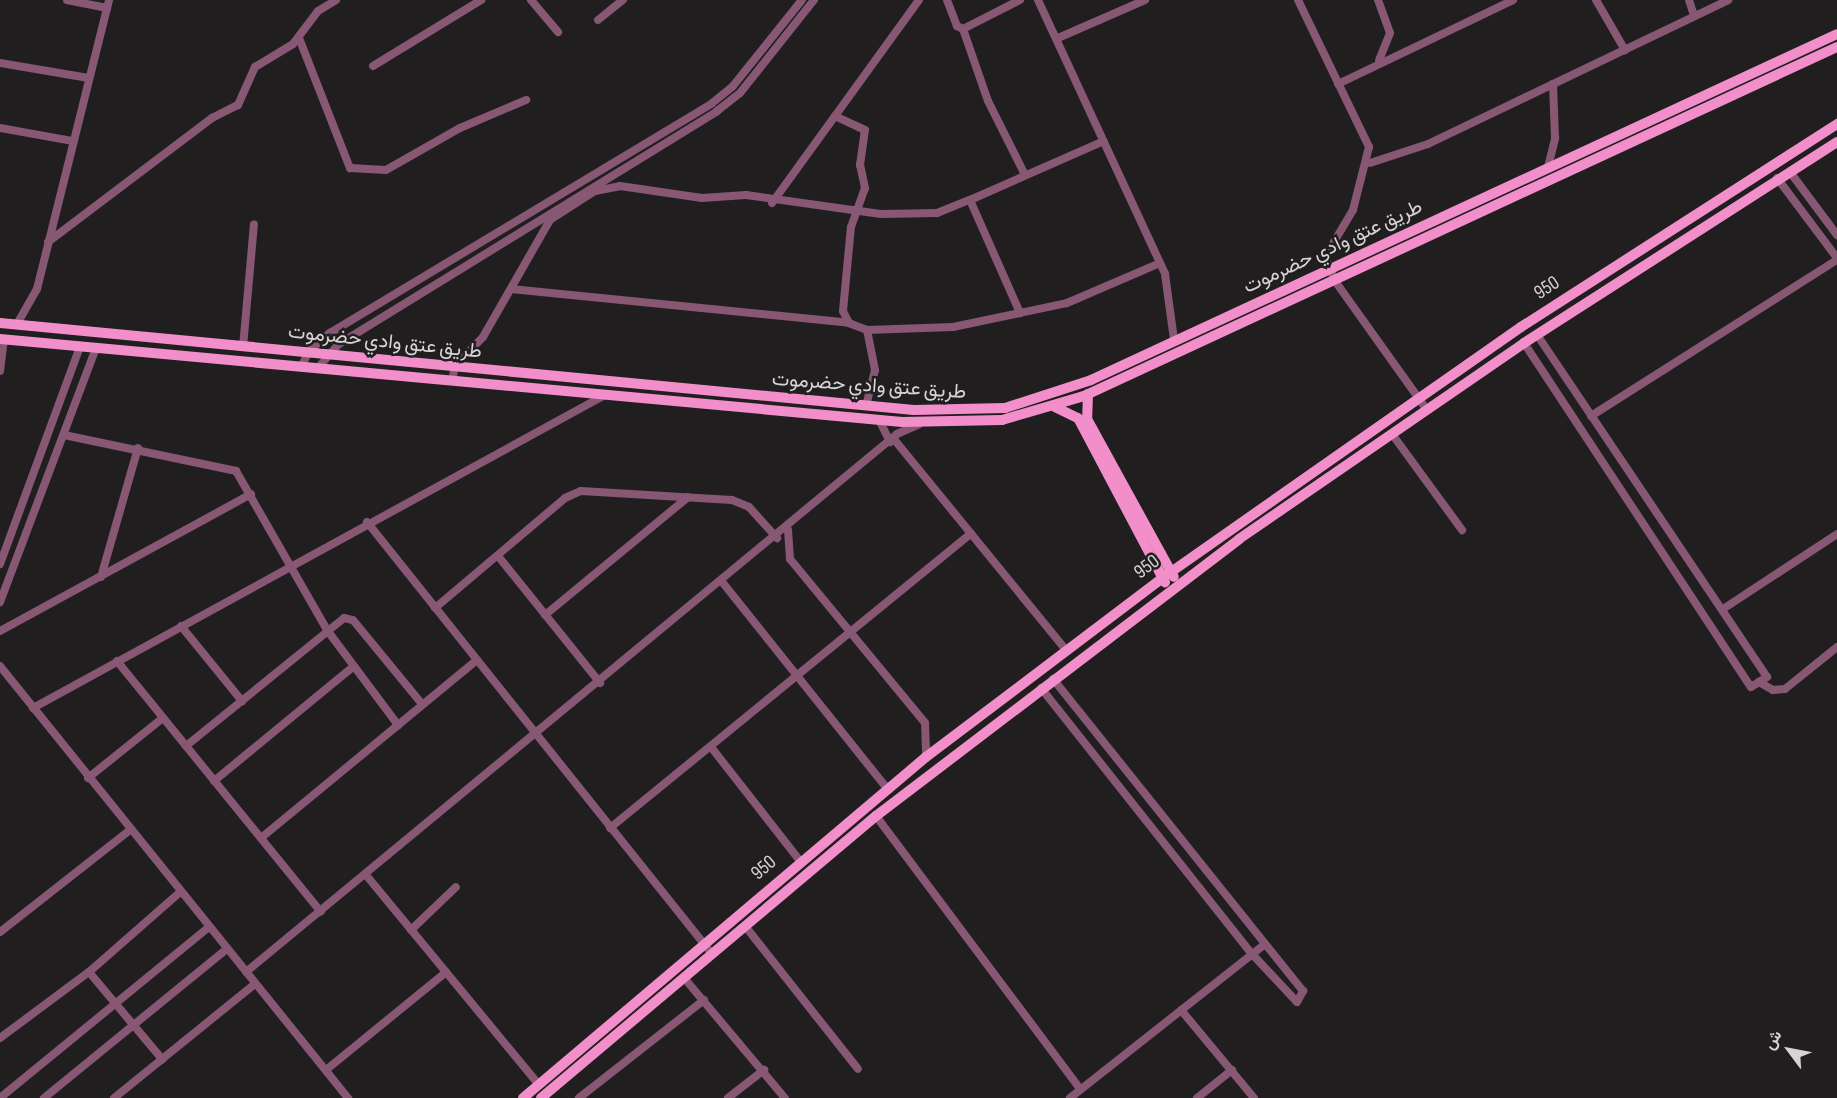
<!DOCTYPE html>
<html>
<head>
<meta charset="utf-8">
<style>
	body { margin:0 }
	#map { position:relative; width:1837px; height:1098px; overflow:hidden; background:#211e20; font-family:"Sofia Sans Condensed",Vazirmatn,sans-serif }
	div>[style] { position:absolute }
	.minor>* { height:8px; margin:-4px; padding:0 4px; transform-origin:4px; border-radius:4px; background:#875773 }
	.major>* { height:10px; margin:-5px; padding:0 5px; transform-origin:5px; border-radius:5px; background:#f28ec9 }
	span { translate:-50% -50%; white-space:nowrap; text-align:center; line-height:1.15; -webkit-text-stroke:5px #211e20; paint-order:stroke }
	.street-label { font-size:20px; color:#d6d3d5 }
	.north { position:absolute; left:1759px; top:1020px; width:60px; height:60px; -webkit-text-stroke:4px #211e20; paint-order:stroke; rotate:302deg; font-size:16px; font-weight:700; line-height:24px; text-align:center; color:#d6d3d5 }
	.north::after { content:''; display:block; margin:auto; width:21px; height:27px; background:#d6d3d5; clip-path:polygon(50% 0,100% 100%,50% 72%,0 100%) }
</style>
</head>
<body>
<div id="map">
	<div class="minor">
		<i style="left:67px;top:0;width:41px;rotate:11.3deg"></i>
		<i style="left:531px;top:0;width:42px;rotate:49.8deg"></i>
		<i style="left:947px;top:0;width:28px;rotate:69deg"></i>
		<i style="left:957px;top:26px;width:7px;rotate:27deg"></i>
		<i style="left:963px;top:29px;width:64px;rotate:-27deg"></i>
		<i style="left:1038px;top:0;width:302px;rotate:65.1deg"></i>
		<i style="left:1165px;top:274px;width:67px;rotate:82.2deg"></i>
		<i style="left:1298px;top:0;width:163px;rotate:64.2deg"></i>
		<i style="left:1369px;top:147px;width:65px;rotate:104.3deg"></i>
		<i style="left:1353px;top:210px;width:55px;rotate:120.8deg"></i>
		<i style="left:1325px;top:257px;width:26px;rotate:67deg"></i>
		<i style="left:1335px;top:281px;width:158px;rotate:54.5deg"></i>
		<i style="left:1378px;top:0;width:35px;rotate:70deg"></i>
		<i style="left:1390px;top:33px;width:29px;rotate:112deg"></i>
		<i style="left:1596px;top:0;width:58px;rotate:59.9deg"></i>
		<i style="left:1689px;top:0;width:16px;rotate:72deg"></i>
		<i style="left:598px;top:20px;width:32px;rotate:-39deg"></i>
		<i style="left:963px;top:29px;width:76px;rotate:70.9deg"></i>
		<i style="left:988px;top:101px;width:83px;rotate:63.4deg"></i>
		<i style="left:299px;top:38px;width:140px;rotate:68.6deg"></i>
		<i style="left:350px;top:168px;width:36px;rotate:3deg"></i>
		<i style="left:386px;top:170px;width:85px;rotate:-29.6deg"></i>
		<i style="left:460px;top:128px;width:72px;rotate:-23deg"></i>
		<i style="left:1058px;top:38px;width:95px;rotate:-23.6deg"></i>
		<i style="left:0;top:63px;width:90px;rotate:9.6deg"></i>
		<i style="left:373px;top:66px;width:127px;rotate:-31.4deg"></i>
		<i style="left:1338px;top:84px;width:194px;rotate:-25.6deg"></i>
		<i style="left:0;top:128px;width:73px;rotate:10.2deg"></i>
		<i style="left:1370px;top:163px;width:61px;rotate:-18.1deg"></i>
		<i style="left:1428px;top:144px;width:333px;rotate:-25.6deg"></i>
		<i style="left:1548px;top:167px;width:30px;rotate:-76deg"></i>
		<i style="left:1555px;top:138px;width:54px;rotate:-92.1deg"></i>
		<i style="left:1790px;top:172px;width:79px;rotate:53.3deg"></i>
		<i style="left:1777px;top:178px;width:100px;rotate:53.1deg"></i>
		<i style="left:970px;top:200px;width:146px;rotate:-23.8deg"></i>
		<i style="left:772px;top:203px;width:107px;rotate:-54.1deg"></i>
		<i style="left:48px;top:242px;width:206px;rotate:-37.1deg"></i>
		<i style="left:212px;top:118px;width:29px;rotate:-27deg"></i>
		<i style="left:238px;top:105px;width:42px;rotate:-65.9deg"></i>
		<i style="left:255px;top:67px;width:44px;rotate:-31.2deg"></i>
		<i style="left:293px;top:44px;width:41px;rotate:-52.9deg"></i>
		<i style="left:318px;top:11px;width:21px;rotate:-31deg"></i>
		<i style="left:511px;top:289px;width:340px;rotate:5.7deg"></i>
		<i style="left:17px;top:324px;width:40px;rotate:-60.3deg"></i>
		<i style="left:37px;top:289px;width:298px;rotate:-76deg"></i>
		<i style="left:867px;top:330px;width:19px;rotate:-159deg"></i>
		<i style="left:849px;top:323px;width:13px;rotate:-117deg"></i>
		<i style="left:843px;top:311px;width:84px;rotate:-84.6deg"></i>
		<i style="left:851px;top:227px;width:41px;rotate:-70.3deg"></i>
		<i style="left:865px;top:188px;width:24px;rotate:-102deg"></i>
		<i style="left:860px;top:165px;width:35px;rotate:-82deg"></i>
		<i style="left:865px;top:130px;width:33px;rotate:-155deg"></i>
		<i style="left:835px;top:116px;width:143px;rotate:-54.1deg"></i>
		<i style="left:1524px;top:343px;width:412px;rotate:56.6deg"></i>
		<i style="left:1751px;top:687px;width:19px;rotate:-32deg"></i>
		<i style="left:1767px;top:677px;width:411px;rotate:-123.9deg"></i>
		<i style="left:243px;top:347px;width:123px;rotate:-84.9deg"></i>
		<i style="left:301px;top:367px;width:18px;rotate:-63deg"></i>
		<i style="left:309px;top:351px;width:28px;rotate:-41deg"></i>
		<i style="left:330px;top:333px;width:445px;rotate:-31deg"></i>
		<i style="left:711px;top:104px;width:28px;rotate:-39deg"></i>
		<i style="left:733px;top:86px;width:110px;rotate:-51.3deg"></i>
		<i style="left:317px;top:369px;width:33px;rotate:-49deg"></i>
		<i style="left:339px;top:344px;width:444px;rotate:-31.6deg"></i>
		<i style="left:717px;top:111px;width:29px;rotate:-38deg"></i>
		<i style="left:740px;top:93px;width:119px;rotate:-51.5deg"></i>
		<i style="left:0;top:371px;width:32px;rotate:-83deg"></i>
		<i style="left:452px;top:381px;width:15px;rotate:-79deg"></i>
		<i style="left:455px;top:366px;width:40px;rotate:-46deg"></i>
		<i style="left:483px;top:337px;width:135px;rotate:-60.2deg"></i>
		<i style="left:550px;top:220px;width:54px;rotate:-32.8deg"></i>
		<i style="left:595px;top:191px;width:25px;rotate:-11deg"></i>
		<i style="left:620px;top:186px;width:83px;rotate:8.3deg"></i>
		<i style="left:702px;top:198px;width:44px;rotate:-3.9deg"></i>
		<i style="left:746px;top:195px;width:136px;rotate:8deg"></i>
		<i style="left:881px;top:214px;width:56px;rotate:-1deg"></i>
		<i style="left:937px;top:213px;width:35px;rotate:-22deg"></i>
		<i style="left:970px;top:200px;width:124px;rotate:66.1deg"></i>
		<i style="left:866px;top:406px;width:37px;rotate:-76deg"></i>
		<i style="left:875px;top:370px;width:41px;rotate:-101.3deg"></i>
		<i style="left:867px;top:330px;width:86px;rotate:-2deg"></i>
		<i style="left:953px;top:327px;width:116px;rotate:-11.9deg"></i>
		<i style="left:1067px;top:303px;width:101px;rotate:-23.3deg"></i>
		<i style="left:1591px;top:416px;width:291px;rotate:-32.4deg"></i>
		<i style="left:879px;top:420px;width:25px;rotate:63deg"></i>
		<i style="left:1392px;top:434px;width:119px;rotate:53.9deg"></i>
		<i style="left:64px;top:435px;width:176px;rotate:11.8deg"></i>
		<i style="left:236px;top:471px;width:183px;rotate:60.2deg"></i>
		<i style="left:327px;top:630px;width:119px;rotate:53.2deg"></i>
		<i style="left:893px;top:438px;width:274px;rotate:50.8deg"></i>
		<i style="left:367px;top:522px;width:553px;rotate:51.39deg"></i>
		<i style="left:788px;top:530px;width:29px;rotate:86deg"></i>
		<i style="left:790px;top:559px;width:212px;rotate:50.5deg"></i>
		<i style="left:925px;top:723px;width:34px;rotate:88deg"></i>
		<i style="left:498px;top:556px;width:163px;rotate:51.2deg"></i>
		<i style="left:0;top:564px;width:232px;rotate:-69.8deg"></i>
		<i style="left:101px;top:577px;width:134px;rotate:-74deg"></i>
		<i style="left:723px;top:583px;width:265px;rotate:51.4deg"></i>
		<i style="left:0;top:602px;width:272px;rotate:-69.3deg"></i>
		<i style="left:435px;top:608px;width:170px;rotate:-40.2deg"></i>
		<i style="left:565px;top:498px;width:17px;rotate:-24deg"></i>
		<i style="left:581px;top:491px;width:151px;rotate:3.4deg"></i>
		<i style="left:732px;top:500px;width:18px;rotate:22deg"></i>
		<i style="left:749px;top:507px;width:42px;rotate:47.9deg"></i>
		<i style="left:1723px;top:609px;width:136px;rotate:-33.3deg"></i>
		<i style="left:545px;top:615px;width:185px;rotate:-39.5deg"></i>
		<i style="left:181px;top:626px;width:97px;rotate:50.9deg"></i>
		<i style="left:0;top:631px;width:286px;rotate:-28.6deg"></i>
		<i style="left:117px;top:661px;width:323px;rotate:50.9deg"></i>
		<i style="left:0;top:666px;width:555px;rotate:51.15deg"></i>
		<i style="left:1759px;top:682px;width:16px;rotate:30deg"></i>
		<i style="left:1773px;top:690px;width:12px;rotate:-5deg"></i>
		<i style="left:1785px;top:689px;width:67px;rotate:-38.9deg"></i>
		<i style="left:1041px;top:688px;width:341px;rotate:51.6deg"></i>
		<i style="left:1253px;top:955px;width:64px;rotate:46.9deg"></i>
		<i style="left:1297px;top:1002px;width:13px;rotate:-61deg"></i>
		<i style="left:1303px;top:991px;width:400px;rotate:-128.7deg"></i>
		<i style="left:33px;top:708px;width:652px;rotate:-28.69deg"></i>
		<i style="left:186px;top:746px;width:203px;rotate:-39deg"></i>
		<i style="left:344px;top:618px;width:9px;rotate:13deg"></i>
		<i style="left:353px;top:620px;width:109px;rotate:50.6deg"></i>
		<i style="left:711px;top:747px;width:145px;rotate:52deg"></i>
		<i style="left:88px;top:778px;width:96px;rotate:-38.7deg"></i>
		<i style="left:214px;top:781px;width:181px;rotate:-39.4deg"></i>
		<i style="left:876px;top:816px;width:341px;rotate:53.2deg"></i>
		<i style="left:610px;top:828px;width:466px;rotate:-39.2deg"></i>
		<i style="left:261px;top:838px;width:280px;rotate:-39.5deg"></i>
		<i style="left:366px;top:875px;width:272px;rotate:50.5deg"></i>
		<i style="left:745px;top:926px;width:182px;rotate:51.7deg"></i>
		<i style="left:411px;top:930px;width:62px;rotate:-43.7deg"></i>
		<i style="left:0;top:932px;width:165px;rotate:-38.1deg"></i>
		<i style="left:89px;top:972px;width:114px;rotate:50deg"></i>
		<i style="left:246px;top:972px;width:845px;rotate:-39.57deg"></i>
		<i style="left:897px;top:434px;width:24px;rotate:-24deg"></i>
		<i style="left:685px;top:979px;width:155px;rotate:50deg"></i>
		<i style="left:1181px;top:1010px;width:114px;rotate:50.3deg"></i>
		<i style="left:0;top:1038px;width:111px;rotate:-36.6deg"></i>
		<i style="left:89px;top:972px;width:121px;rotate:-41.3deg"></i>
		<i style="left:326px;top:1070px;width:155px;rotate:-39.2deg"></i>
		<i style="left:0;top:1098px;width:270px;rotate:-39.3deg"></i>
		<i style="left:44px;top:1098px;width:236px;rotate:-39.2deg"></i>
		<i style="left:114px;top:1098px;width:181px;rotate:-39deg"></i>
		<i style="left:579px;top:1098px;width:159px;rotate:-38.1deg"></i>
		<i style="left:728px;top:1098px;width:46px;rotate:-37.9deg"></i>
		<i style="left:1070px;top:1098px;width:248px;rotate:-38.3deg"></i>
		<i style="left:1197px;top:1098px;width:45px;rotate:-38.7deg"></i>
	</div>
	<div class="major">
		<i style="left:0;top:323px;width:918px;rotate:5.44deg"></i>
		<i style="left:914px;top:410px;width:91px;rotate:-1.3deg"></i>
		<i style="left:1005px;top:408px;width:90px;rotate:-18deg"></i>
		<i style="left:1091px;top:380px;width:822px;rotate:-24.88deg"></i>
		<i style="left:0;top:339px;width:906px;rotate:5.26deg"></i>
		<i style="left:902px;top:422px;width:100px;rotate:-1.1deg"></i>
		<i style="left:1002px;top:420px;width:85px;rotate:-16.3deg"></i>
		<i style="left:1084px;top:396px;width:830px;rotate:-24.87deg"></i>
		<i style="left:1088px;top:394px;width:25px;rotate:92deg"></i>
		<i style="left:1087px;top:419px;width:180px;rotate:61.2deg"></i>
		<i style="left:1055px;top:407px;width:25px;rotate:26deg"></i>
		<i style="left:1078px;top:418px;width:186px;rotate:62.1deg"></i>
		<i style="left:523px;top:1098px;width:528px;rotate:-40.24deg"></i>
		<i style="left:926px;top:757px;width:307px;rotate:-37.1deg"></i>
		<i style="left:1171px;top:572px;width:427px;rotate:-35deg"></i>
		<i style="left:1521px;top:327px;width:376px;rotate:-32.7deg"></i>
		<i style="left:541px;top:1098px;width:438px;rotate:-40.1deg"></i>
		<i style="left:876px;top:816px;width:457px;rotate:-37.3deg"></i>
		<i style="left:1239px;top:539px;width:346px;rotate:-34.5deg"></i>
		<i style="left:1524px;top:343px;width:372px;rotate:-32.7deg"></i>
	</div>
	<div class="street-label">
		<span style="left:1333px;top:247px;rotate:-25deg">طريق عتق وادي حضرموت</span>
		<span style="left:1547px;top:288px;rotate:-33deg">950</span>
		<span style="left:385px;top:342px;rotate:6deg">طريق عتق وادي حضرموت</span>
		<span style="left:869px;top:386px;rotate:4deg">طريق عتق وادي حضرموت</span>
		<span style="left:1147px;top:567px;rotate:-37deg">950</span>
		<span style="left:764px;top:868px;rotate:-41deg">950</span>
	</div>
	<div class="north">ش</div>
</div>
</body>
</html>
